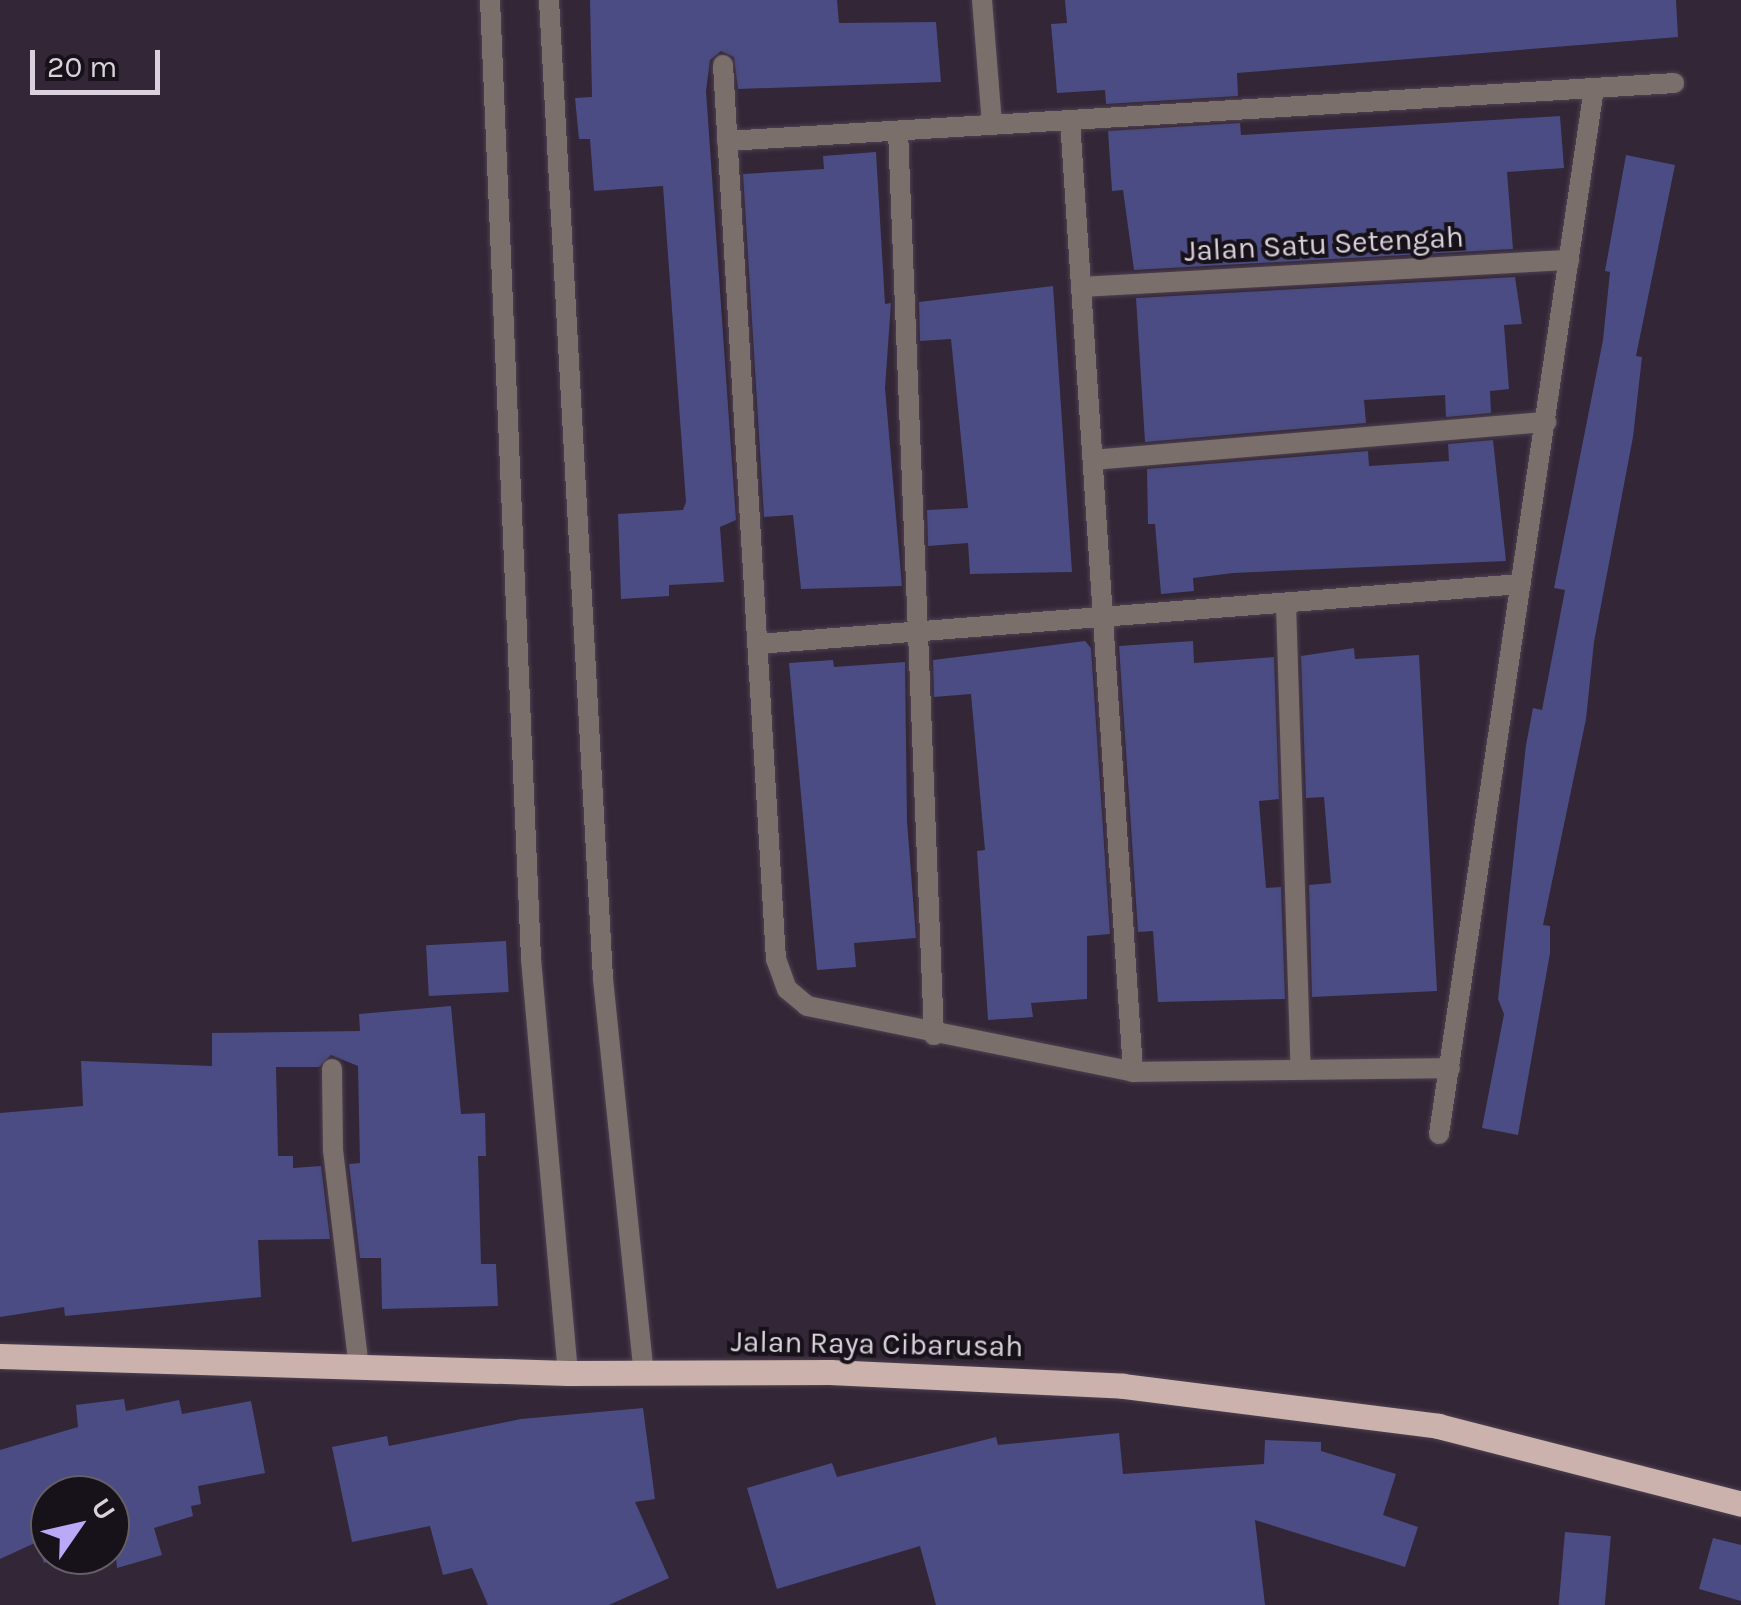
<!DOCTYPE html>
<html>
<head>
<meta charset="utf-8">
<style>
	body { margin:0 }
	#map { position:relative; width:1741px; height:1605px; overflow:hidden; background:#332636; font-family:Karla,sans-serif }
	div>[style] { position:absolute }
	.building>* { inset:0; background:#4a4c83; transform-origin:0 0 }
	.roads { filter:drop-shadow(0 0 2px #4e4151) drop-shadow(0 0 2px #4e4151) }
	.street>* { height:20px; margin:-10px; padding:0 10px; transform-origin:10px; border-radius:10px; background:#7b6f6c }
	.primary>* { height:25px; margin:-12.5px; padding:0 12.5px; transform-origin:12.5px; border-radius:12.5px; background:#cbb2ac }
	span { translate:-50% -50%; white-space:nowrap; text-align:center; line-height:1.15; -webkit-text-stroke:8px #171119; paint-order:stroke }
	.street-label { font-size:30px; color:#dad1dc }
	.north { position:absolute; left:30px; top:1475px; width:100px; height:100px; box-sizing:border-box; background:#171119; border:2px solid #655e67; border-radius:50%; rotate:56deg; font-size:28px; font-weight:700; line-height:40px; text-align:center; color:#dad1dc }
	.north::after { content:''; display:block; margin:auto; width:35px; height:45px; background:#b9aaf7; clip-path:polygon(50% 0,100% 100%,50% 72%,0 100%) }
	.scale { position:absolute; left:30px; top:50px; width:130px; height:45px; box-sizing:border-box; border:5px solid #dad1dc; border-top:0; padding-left:12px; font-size:30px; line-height:35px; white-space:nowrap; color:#dad1dc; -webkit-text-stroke:8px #171119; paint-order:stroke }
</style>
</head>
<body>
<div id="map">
	<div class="building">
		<i style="clip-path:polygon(590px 0,837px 0,839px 23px,936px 22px,941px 82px,738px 89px,734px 57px,721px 51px,710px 60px,706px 91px,736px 520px,720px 527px,724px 582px,669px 585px,669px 596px,621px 599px,618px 514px,683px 510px,686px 502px,663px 186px,594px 191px,590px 139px,579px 139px,575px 98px,592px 97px)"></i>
		<i style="clip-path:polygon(1065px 0,1676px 0,1678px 37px,1237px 73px,1238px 96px,1106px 104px,1105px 90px,1057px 93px,1051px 24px,1067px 23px)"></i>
		<i style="clip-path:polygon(1560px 116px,1564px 168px,1507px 172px,1513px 249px,1134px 270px,1123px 190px,1112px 191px,1108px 131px,1240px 123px,1241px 135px)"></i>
		<i style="clip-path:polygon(876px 152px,885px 304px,891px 303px,885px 388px,902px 586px,801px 589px,793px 515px,764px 517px,743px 174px,824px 169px,823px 156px)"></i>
		<i style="clip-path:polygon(1626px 155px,1675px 165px,1636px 356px,1642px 357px,1633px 437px,1594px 642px,1586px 719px,1543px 925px,1550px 926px,1550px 953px,1518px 1135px,1482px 1128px,1504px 1014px,1498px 999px,1526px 745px,1533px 708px,1542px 710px,1565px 590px,1554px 588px,1603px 340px,1610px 272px,1605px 271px)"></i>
		<i style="clip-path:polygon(1515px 277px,1522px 324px,1504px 325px,1509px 389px,1490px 391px,1491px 413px,1446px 417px,1445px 395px,1364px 400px,1366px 423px,1145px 442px,1136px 298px)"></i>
		<i style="clip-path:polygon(1053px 286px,1072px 572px,970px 574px,968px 543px,928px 546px,927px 510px,968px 508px,951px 339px,920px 341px,919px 302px)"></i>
		<i style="clip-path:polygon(1493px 440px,1506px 561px,1233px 573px,1193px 578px,1194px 591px,1161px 594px,1155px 524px,1148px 524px,1147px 469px,1368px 451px,1369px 466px,1449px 461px,1448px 444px)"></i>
		<i style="clip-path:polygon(1085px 641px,1091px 648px,1110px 934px,1087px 936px,1087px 999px,1031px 1003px,1033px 1017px,988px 1020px,977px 851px,985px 850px,971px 694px,934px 697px,933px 660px)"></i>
		<i style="clip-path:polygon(1193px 641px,1194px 663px,1274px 657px,1279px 799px,1259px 801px,1266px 888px,1281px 887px,1285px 999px,1158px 1002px,1153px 931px,1138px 932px,1119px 646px)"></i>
		<i style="clip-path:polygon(1354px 648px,1355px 659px,1419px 655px,1437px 991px,1312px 997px,1309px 885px,1331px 883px,1324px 797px,1306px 798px,1301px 656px)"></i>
		<i style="clip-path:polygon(833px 660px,834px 667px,905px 662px,907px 821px,916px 938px,854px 943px,856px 967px,817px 970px,789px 663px)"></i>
		<i style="left:506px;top:941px;width:51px;height:80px;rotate:87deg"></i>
		<i style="clip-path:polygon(451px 1006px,461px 1114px,485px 1113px,486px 1156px,478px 1156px,481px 1264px,496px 1264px,498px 1306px,382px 1309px,381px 1258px,360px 1258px,349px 1164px,360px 1163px,358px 1066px,331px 1055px,319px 1067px,276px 1067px,278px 1156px,293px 1156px,293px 1168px,321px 1166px,330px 1239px,258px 1240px,261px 1297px,65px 1316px,64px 1307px,0 1317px,0 1113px,83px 1106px,81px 1061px,212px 1066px,212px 1033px,360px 1031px,359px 1014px)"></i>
		<i style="clip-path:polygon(124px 1399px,126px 1411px,179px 1400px,182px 1414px,251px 1401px,265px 1473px,198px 1486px,201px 1504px,191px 1506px,193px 1516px,154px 1528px,162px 1555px,117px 1568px,110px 1495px,50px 1495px,50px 1555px,68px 1555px,44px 1563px,37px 1542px,0 1559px,0 1450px,78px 1427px,76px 1405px)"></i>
		<i style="clip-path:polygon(643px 1408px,655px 1499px,635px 1502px,669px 1578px,609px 1605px,488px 1605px,472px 1568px,443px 1575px,430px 1526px,352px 1542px,332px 1447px,387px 1436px,389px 1446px,521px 1419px)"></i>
		<i style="clip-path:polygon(1119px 1433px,1123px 1474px,1264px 1464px,1265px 1440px,1321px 1442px,1321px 1451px,1396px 1474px,1383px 1515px,1418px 1527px,1405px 1567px,1255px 1520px,1265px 1605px,936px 1605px,920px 1546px,777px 1589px,747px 1488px,832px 1463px,837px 1477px,996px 1437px,998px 1445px)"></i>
		<i style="left:1565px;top:1532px;width:46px;height:73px;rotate:5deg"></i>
		<i style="clip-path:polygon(1713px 1538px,1741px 1545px,1741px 1601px,1699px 1589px)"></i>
	</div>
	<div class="roads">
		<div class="street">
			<i style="left:490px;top:0;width:960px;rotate:87.55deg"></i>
			<i style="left:531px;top:959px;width:416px;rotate:84.9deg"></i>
			<i style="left:549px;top:0;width:980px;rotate:86.84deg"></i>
			<i style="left:603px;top:979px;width:397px;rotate:84.1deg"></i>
			<i style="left:982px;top:0;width:125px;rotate:85.4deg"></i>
			<i style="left:723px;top:65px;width:896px;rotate:86.61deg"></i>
			<i style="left:776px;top:959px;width:32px;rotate:70deg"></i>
			<i style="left:787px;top:989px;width:26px;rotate:40deg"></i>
			<i style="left:807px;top:1006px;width:333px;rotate:11.4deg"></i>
			<i style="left:1133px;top:1072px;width:317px;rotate:-0.7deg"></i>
			<i style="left:1070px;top:120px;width:954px;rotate:86.21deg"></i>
			<i style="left:898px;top:131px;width:905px;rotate:87.72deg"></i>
			<i style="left:727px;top:141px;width:949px;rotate:-3.5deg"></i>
			<i style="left:1082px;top:287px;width:488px;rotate:-3.2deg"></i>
			<i style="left:1093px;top:460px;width:455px;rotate:-4.8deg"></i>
			<i style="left:1286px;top:604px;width:466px;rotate:88.2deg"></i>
			<i style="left:758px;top:644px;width:765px;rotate:-4.5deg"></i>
			<i style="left:332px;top:1069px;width:81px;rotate:89.3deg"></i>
			<i style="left:333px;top:1150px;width:220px;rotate:83.2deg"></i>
			<i style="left:1439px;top:1134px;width:1057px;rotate:-81.57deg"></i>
		</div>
		<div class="primary">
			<i style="left:0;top:1356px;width:568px;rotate:1.71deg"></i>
			<i style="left:568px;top:1373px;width:263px;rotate:-0.2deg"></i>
			<i style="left:831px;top:1372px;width:292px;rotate:2.7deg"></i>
			<i style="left:1123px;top:1386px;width:318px;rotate:7.2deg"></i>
			<i style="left:1438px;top:1426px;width:313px;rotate:14.4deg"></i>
		</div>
	</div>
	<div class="street-label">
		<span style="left:1324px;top:244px;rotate:-3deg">Jalan Satu Setengah</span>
		<span style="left:877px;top:1344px;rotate:1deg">Jalan Raya Cibarusah</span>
	</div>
	<div class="north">U</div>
	<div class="scale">20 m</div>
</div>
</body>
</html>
